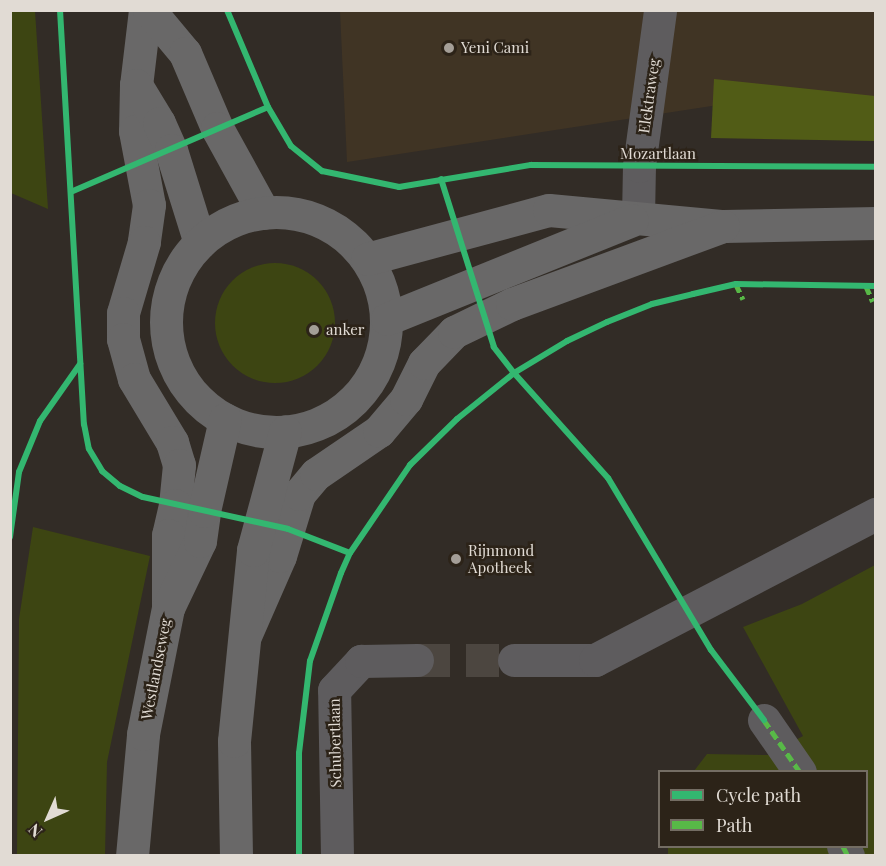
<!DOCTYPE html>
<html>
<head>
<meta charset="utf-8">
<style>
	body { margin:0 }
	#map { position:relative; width:886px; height:866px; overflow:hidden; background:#322c26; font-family:"Playfair Display",serif }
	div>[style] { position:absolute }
	.built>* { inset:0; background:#403424 }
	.green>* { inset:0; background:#3d4512 }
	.round { border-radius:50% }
	.forest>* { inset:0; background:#515c16 }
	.street-tunnel>* { height:33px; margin-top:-16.5px; transform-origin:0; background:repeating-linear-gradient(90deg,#4c4640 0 33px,transparent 0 49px) }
	.street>* { height:33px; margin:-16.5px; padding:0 16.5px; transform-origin:16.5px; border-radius:16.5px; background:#5e5c5e }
	.secondary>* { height:33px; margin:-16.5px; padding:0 16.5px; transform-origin:16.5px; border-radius:16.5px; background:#696868 }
	.secondary>.ring { margin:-16.5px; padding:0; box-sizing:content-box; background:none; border:33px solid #696868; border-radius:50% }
	.quiet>* { height:4.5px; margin-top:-2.25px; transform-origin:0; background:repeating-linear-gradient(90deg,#58b947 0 9px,transparent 0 13.5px) }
	.cycleway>* { height:6px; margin:-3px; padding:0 3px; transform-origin:3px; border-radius:3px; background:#33b770 }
	.dots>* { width:16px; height:16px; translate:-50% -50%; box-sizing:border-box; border:3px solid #2c2318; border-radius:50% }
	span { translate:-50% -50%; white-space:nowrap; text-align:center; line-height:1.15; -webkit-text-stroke:5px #2c2318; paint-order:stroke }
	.poi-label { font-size:15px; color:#e1dbd4 }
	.left { translate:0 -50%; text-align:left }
	.street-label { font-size:15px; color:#e1dbd4 }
	.frame { position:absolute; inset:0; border:12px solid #e1dbd4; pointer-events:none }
	.legend { position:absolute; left:658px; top:770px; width:210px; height:78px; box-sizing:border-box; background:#2c2318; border:2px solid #746d63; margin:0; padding:8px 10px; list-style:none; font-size:18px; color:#e1dbd4 }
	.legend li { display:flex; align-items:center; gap:12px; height:30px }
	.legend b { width:30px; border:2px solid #746d63 }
	.north { position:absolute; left:18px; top:788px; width:60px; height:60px; -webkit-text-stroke:4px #2c2318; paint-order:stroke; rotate:225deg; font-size:16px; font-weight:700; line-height:24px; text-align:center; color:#e1dbd4 }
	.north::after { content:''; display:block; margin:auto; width:21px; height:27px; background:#e1dbd4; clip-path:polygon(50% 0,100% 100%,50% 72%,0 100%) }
</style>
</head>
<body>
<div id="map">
	<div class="built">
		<i style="clip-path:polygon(340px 11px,875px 11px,875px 107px,718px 105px,347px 162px)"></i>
	</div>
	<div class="green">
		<i style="clip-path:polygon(10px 11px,35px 11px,48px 209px,11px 193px)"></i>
		<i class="round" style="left:215px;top:263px;width:120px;height:120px"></i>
		<i style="clip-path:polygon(33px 527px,150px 556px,107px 762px,105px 855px,17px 855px,19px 619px)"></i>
		<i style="clip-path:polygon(875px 565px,875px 855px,668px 856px,668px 847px,866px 846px,866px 772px,694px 771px,707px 754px,768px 755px,803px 736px,743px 627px,802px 604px)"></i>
	</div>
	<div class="forest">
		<i style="clip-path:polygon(714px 79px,875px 96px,875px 141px,711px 138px)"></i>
	</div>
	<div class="street-tunnel">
		<i style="left:417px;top:660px;width:97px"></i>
	</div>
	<div class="street">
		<i style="left:638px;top:217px;width:51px;rotate:-88.9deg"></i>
		<i style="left:639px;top:166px;width:157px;rotate:-82.3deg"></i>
		<i style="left:514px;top:660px;width:81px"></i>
		<i style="left:595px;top:660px;width:317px;rotate:-27.5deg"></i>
		<i style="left:764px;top:720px;width:63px;rotate:55.3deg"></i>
		<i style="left:843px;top:846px;width:11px;rotate:63deg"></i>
		<i style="left:337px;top:856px;width:166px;rotate:-91deg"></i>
		<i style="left:334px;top:690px;width:40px;rotate:-47deg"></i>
		<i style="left:361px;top:661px;width:56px;rotate:-1deg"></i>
	</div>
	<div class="secondary">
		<i style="left:145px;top:10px;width:76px;rotate:96.8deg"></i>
		<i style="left:136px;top:85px;width:46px;rotate:91.2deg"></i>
		<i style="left:135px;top:131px;width:75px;rotate:79.3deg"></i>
		<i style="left:149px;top:205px;width:37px;rotate:98deg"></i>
		<i style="left:144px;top:242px;width:74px;rotate:106.5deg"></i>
		<i style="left:123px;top:313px;width:26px;rotate:90deg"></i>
		<i style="left:123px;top:339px;width:41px;rotate:74.6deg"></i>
		<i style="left:134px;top:379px;width:74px;rotate:58.9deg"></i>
		<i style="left:172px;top:442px;width:24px;rotate:73deg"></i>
		<i style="left:179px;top:465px;width:40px;rotate:95.7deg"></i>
		<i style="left:175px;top:505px;width:31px;rotate:103deg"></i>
		<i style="left:168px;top:535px;width:73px;rotate:90deg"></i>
		<i style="left:149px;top:10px;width:56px;rotate:50.1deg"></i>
		<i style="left:185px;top:53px;width:82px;rotate:66.9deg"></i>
		<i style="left:217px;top:128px;width:97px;rotate:61.1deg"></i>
		<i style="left:136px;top:85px;width:44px;rotate:58.8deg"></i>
		<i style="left:159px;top:123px;width:30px;rotate:66deg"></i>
		<i style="left:171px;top:150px;width:97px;rotate:72.7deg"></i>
		<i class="ring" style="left:166px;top:212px;width:187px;height:187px"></i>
		<i style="left:367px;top:259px;width:188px;rotate:-15.1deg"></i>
		<i style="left:549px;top:210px;width:175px;rotate:5.3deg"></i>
		<i style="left:723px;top:226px;width:153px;rotate:-1.1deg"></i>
		<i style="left:387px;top:319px;width:264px;rotate:-22deg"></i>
		<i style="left:245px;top:636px;width:87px;rotate:-66.4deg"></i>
		<i style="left:280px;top:556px;width:65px;rotate:-73deg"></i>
		<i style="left:299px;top:494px;width:26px;rotate:-50deg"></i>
		<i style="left:316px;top:474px;width:76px;rotate:-34.3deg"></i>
		<i style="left:379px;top:431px;width:42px;rotate:-49.8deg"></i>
		<i style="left:406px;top:399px;width:40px;rotate:-63.4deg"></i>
		<i style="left:424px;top:363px;width:43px;rotate:-45.9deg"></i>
		<i style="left:454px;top:332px;width:64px;rotate:-25.8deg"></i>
		<i style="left:512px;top:304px;width:225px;rotate:-20.3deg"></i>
		<i style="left:132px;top:856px;width:122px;rotate:-84.8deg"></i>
		<i style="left:143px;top:734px;width:128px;rotate:-78.8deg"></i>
		<i style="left:168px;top:608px;width:74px;rotate:-64.5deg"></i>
		<i style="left:200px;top:541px;width:30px;rotate:-82deg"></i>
		<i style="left:204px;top:511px;width:94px;rotate:-77.1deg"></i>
		<i style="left:236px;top:856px;width:115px;rotate:-91deg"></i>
		<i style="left:234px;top:741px;width:192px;rotate:-84.3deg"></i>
		<i style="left:253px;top:550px;width:123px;rotate:-74.9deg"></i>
	</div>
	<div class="quiet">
		<i style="left:736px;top:284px;width:17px;rotate:65deg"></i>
		<i style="left:866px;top:286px;width:17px;rotate:66deg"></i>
		<i style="left:764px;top:720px;width:63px;rotate:55.3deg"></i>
		<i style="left:843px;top:846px;width:11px;rotate:63deg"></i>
	</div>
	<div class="cycleway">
		<i style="left:60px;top:10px;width:415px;rotate:86.7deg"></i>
		<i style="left:84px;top:424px;width:25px;rotate:79deg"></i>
		<i style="left:89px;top:449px;width:26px;rotate:59deg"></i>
		<i style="left:102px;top:471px;width:23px;rotate:40deg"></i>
		<i style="left:120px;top:486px;width:25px;rotate:26deg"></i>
		<i style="left:143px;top:497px;width:148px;rotate:12.4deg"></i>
		<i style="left:288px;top:529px;width:66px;rotate:21.2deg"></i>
		<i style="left:227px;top:10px;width:105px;rotate:67.1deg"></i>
		<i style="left:73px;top:191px;width:212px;rotate:-23.3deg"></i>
		<i style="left:268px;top:107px;width:45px;rotate:59.5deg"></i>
		<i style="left:291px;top:146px;width:40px;rotate:39deg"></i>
		<i style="left:322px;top:171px;width:79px;rotate:11.7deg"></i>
		<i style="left:399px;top:187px;width:134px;rotate:-9.5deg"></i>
		<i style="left:531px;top:165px;width:345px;rotate:0.3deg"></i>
		<i style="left:10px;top:537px;width:66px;rotate:-82.1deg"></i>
		<i style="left:19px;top:472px;width:55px;rotate:-67.6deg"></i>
		<i style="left:40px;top:421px;width:70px;rotate:-54.9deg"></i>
		<i style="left:764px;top:720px;width:88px;rotate:-127.1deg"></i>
		<i style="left:711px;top:650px;width:200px;rotate:-120.9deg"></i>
		<i style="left:608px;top:478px;width:141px;rotate:-131.8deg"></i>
		<i style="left:514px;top:373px;width:62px;rotate:-31.1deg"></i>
		<i style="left:567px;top:341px;width:44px;rotate:-25.4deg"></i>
		<i style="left:607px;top:322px;width:48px;rotate:-21.8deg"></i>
		<i style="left:652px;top:304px;width:42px;rotate:-13.7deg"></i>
		<i style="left:693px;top:294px;width:44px;rotate:-13.1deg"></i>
		<i style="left:736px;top:284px;width:140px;rotate:0.8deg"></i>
		<i style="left:299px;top:856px;width:103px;rotate:-90deg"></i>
		<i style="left:299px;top:753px;width:93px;rotate:-83.2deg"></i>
		<i style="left:310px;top:661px;width:93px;rotate:-70.6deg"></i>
		<i style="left:341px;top:573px;width:22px;rotate:-66deg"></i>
		<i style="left:350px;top:553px;width:107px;rotate:-55.7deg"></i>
		<i style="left:410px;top:465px;width:66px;rotate:-44.4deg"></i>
		<i style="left:457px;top:419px;width:73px;rotate:-38.9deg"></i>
		<i style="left:514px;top:373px;width:33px;rotate:-128deg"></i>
		<i style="left:494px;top:347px;width:176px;rotate:-107.5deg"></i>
	</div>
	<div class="dots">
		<i style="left:449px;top:48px;background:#a49e97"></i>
		<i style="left:314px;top:330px;background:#a49e97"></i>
		<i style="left:456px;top:559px;background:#a49e97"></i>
	</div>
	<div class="poi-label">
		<span class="left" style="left:461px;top:48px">Yeni Cami</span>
		<span class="left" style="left:326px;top:330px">anker</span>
		<span class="left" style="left:468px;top:559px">Rijnmond<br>Apotheek</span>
	</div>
	<div class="street-label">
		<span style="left:649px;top:96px;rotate:-82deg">Elektraweg</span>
		<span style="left:658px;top:154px">Mozartlaan</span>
		<span style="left:156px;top:669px;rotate:-79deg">Westlandseweg</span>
		<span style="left:335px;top:743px;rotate:-91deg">Schubertlaan</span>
	</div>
	<div class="frame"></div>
	<ul class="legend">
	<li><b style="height:8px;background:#33b770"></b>Cycle path</li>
	<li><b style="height:8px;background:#58b947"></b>Path</li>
	</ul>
	<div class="north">N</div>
</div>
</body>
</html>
